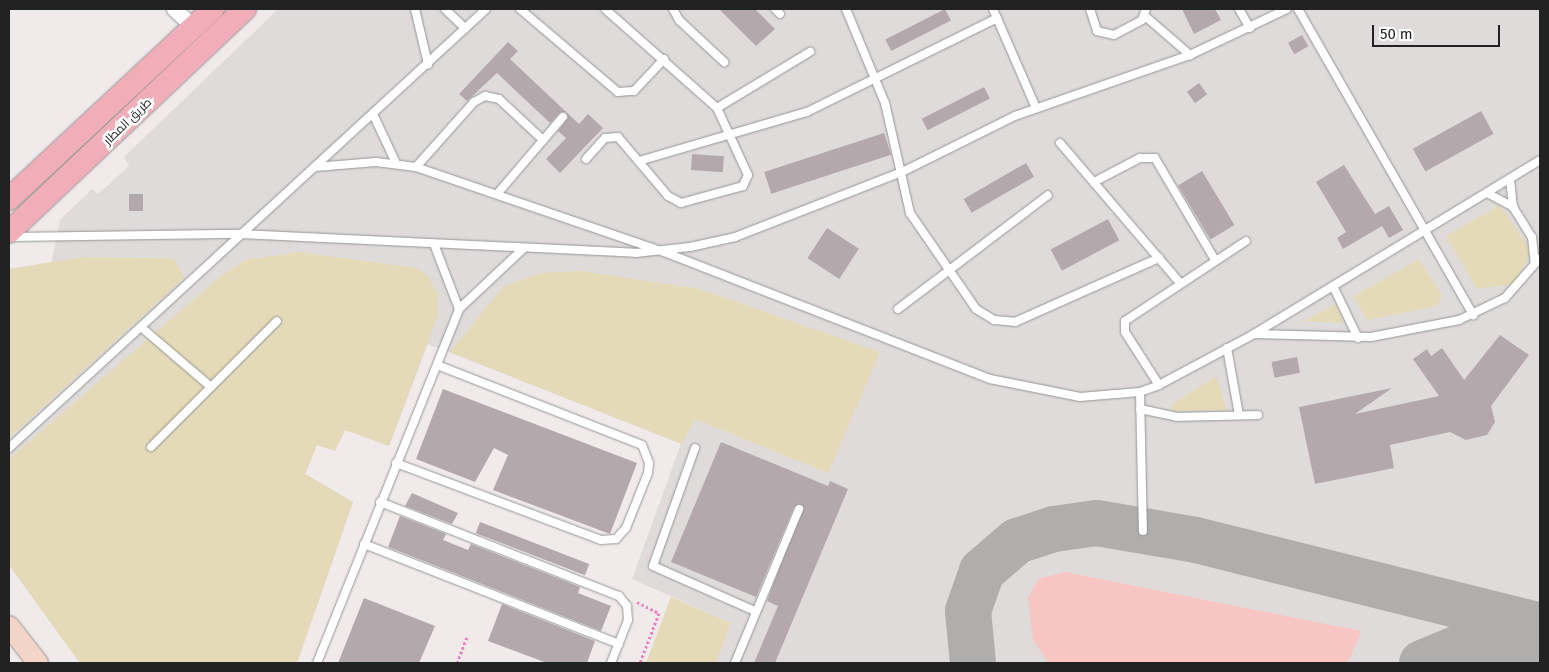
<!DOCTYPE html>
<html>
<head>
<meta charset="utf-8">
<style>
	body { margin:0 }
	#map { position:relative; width:1549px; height:672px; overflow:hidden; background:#f1eaea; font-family:"Fira Sans",Cairo,sans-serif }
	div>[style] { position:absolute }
	.airport>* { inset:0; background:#e0dbdb }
	.grass>* { inset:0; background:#e4dab7 }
	.sand>* { inset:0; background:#f7c5c2 }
	.taxiway>* { height:46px; margin:-23px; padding:0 23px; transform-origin:23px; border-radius:23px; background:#b0adad }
	.building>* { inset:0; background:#b3a9ac; transform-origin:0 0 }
	.path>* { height:3px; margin-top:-1.5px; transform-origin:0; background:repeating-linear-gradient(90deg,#ea82c3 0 2.5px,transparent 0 5px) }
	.roads { filter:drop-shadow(0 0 1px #969696) drop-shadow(0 0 1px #969696) }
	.lane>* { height:8px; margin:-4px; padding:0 4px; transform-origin:4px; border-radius:4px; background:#fff }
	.street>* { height:15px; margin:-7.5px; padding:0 7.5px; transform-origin:7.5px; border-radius:7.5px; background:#fff }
	.secondary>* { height:20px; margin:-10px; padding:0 10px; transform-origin:10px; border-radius:10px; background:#f3d4c6 }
	.primary>* { height:22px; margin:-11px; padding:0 11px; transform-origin:11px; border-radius:11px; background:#f1aeb9 }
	span { translate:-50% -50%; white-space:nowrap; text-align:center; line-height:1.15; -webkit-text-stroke:5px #fff; paint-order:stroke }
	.street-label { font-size:12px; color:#222 }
	.frame { position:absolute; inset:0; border:10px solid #222; pointer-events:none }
	.scale { position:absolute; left:1372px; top:25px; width:128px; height:22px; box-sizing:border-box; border:2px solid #222; border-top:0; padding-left:6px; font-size:15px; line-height:18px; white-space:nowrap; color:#222; -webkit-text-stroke:4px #fff; paint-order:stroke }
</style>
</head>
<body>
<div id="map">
	<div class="airport">
		<i style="clip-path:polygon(278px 9px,1540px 9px,1540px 663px,716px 663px,731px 623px,632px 579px,681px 444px,428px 344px,389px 446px,345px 430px,335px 451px,317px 445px,305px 474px,353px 502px,297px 663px,80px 663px,9px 565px,9px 269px,51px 265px,60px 220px,92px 189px,98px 194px,129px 166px,124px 157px)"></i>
	</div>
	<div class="grass">
		<i style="clip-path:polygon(1500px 205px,1532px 252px,1513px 284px,1477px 289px,1446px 236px)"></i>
		<i style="clip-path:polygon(299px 252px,417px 268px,429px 277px,438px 295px,438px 314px,389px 446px,345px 430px,335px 451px,317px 445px,305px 474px,353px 502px,297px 663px,80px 663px,9px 565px,9px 459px,222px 275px,245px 260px)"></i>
		<i style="clip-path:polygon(81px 257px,174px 258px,184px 278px,9px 438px,9px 269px)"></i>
		<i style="clip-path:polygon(1419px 259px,1442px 295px,1438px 306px,1367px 320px,1354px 296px)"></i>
		<i style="clip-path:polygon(582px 271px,700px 289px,880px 352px,828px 473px,695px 419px,682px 444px,450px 352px,504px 286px,541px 273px)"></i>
		<i style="clip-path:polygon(1336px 304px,1343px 323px,1304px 321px)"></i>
		<i style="clip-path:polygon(1216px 376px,1227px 410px,1171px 411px,1173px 404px)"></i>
		<i style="clip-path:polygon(671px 597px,731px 623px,716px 663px,646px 663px)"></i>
	</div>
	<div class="sand">
		<i style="clip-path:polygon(1065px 572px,1361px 631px,1348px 663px,1049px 663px,1033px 640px,1028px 598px,1038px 579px)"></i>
	</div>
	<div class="taxiway">
		<i style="left:973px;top:663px;width:52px;rotate:-95.5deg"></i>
		<i style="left:968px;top:611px;width:42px;rotate:-70.7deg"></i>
		<i style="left:982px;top:571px;width:46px;rotate:-40.6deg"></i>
		<i style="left:1017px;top:541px;width:39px;rotate:-18deg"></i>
		<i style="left:1054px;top:529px;width:43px;rotate:-7.9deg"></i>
		<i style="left:1097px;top:523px;width:100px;rotate:9.7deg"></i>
		<i style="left:1196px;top:540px;width:355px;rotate:14deg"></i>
		<i style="left:1422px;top:663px;width:50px;rotate:-22.4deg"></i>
		<i style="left:1468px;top:644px;width:33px;rotate:-3deg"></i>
		<i style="left:1501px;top:642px;width:36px;rotate:19deg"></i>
	</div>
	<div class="building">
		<i style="clip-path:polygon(719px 9px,755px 9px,775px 29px,756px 46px)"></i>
		<i style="left:945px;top:9px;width:13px;height:67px;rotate:63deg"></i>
		<i style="clip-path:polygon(1182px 9px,1215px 9px,1221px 20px,1194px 34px)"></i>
		<i style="left:1302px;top:35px;width:13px;height:16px;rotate:61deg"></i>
		<i style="clip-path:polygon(508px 42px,518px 51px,510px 59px,579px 124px,588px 114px,603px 128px,560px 173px,546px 159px,566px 138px,558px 131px,568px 118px,566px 112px,561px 112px,550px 123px,497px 73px,467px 101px,459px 94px)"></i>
		<i style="left:1199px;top:83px;width:14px;height:15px;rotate:54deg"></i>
		<i style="left:984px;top:87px;width:13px;height:70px;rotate:63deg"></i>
		<i style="left:1481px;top:111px;width:26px;height:78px;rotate:61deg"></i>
		<i style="left:884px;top:133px;width:23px;height:126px;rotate:72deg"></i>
		<i style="left:692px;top:154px;width:32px;height:16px;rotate:4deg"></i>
		<i style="left:1026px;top:163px;width:16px;height:72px;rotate:60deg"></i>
		<i style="clip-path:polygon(1344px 165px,1375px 214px,1389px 206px,1403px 230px,1389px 238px,1382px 226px,1343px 249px,1337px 238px,1346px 232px,1316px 182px)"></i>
		<i style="left:1202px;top:171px;width:63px;height:28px;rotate:59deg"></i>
		<i style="left:143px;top:194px;width:17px;height:14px;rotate:90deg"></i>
		<i style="left:1108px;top:219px;width:24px;height:65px;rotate:62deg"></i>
		<i style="left:827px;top:228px;width:38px;height:36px;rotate:33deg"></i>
		<i style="clip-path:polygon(1500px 335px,1529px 355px,1491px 406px,1495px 422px,1487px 435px,1466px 440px,1450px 432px,1390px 445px,1394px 468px,1315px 484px,1299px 407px,1392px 388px,1355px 414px,1439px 396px,1413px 359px,1427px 349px,1431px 356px,1442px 348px,1464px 380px)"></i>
		<i style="left:1297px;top:357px;width:16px;height:26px;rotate:79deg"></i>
		<i style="clip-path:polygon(443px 389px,637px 463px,610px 534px,493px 490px,508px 455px,494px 448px,475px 482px,416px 459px)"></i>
		<i style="clip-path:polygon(721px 442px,828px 486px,830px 481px,848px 489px,775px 663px,754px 663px,778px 606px,767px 601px,803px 505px,794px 507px,756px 597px,671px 562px)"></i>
		<i style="clip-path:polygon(412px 493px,458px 513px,452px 524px,405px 506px)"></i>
		<i style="clip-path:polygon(400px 516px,446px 534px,443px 540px,468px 550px,471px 544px,580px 587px,578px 593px,611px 606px,601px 631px,388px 547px)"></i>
		<i style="left:480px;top:522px;width:117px;height:12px;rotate:21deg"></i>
		<i style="clip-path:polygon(364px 598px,435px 626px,419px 663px,338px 663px)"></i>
		<i style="clip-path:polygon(502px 604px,595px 641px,587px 663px,547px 663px,488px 641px)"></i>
	</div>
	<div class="path">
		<i style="left:637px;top:602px;width:25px;rotate:27deg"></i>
		<i style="left:659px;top:613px;width:53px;rotate:110.8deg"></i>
		<i style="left:457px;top:663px;width:30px;rotate:-69deg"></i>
	</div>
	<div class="roads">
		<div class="lane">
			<i style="left:415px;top:9px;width:57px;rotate:76.7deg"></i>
			<i style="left:445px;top:9px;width:28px;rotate:44deg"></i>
			<i style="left:520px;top:9px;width:128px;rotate:40.3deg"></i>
			<i style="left:618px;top:92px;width:16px;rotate:-4deg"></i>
			<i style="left:634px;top:91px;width:44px;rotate:-46.8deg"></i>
			<i style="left:673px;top:9px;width:13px;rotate:61deg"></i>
			<i style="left:679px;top:20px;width:62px;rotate:43deg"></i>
			<i style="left:775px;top:9px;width:7px;rotate:45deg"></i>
			<i style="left:846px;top:9px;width:102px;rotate:67.5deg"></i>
			<i style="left:885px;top:103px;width:113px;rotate:77.2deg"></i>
			<i style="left:910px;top:213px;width:116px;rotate:55.5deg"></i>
			<i style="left:976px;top:309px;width:21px;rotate:31deg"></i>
			<i style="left:994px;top:320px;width:21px;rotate:5deg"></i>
			<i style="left:1015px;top:322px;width:158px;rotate:-24deg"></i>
			<i style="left:993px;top:9px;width:108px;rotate:66.5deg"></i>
			<i style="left:1090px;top:9px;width:23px;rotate:72deg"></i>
			<i style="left:1097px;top:31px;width:17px;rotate:13deg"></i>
			<i style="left:1114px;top:35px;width:32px;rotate:-28deg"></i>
			<i style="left:1142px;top:20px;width:12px;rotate:-70deg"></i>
			<i style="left:1239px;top:9px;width:22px;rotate:60deg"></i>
			<i style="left:1298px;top:9px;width:353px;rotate:60.2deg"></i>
			<i style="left:1145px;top:16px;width:60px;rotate:40.9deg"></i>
			<i style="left:717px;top:108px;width:109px;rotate:-31.1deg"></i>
			<i style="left:373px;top:114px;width:54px;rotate:64.9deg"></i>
			<i style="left:1060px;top:143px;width:184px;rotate:49.4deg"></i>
			<i style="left:586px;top:159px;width:28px;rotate:-48deg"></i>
			<i style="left:605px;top:138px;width:13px;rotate:-4deg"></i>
			<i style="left:618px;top:137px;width:77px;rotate:49.7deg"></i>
			<i style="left:668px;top:196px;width:15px;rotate:28deg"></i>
			<i style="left:681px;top:203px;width:64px;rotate:-15.3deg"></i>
			<i style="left:743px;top:186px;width:12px;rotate:-66deg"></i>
			<i style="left:748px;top:175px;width:74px;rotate:-114.8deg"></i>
			<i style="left:717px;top:108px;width:149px;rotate:-138.5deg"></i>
			<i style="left:639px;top:161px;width:175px;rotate:-16.3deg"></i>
			<i style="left:807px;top:112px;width:212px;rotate:-26.3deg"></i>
			<i style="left:315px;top:167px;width:61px;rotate:-4.7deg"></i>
			<i style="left:376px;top:162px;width:40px;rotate:7.1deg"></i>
			<i style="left:416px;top:167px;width:262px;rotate:18.9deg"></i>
			<i style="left:664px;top:252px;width:350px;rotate:21.3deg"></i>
			<i style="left:990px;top:379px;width:92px;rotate:11.3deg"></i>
			<i style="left:1080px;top:397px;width:60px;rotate:-4.8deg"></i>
			<i style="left:1140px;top:392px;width:20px;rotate:-20deg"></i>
			<i style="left:1159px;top:385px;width:108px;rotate:-28.2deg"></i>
			<i style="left:1254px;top:334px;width:335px;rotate:-31.3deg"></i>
			<i style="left:416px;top:167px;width:87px;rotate:-48.3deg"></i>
			<i style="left:474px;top:102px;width:13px;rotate:-29deg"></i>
			<i style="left:485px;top:96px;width:14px;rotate:12deg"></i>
			<i style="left:499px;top:99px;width:60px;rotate:43deg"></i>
			<i style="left:1510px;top:179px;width:28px;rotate:84deg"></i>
			<i style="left:1513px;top:207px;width:36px;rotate:58deg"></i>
			<i style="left:1532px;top:237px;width:27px;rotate:84deg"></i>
			<i style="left:1094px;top:182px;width:52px;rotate:-27.6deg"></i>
			<i style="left:1140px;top:158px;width:15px"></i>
			<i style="left:1155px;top:158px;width:118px;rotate:59.5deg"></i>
			<i style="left:498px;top:193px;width:100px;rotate:-49.5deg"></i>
			<i style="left:1487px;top:193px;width:30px;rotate:28deg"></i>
			<i style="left:12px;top:237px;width:228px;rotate:-0.8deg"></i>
			<i style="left:240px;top:234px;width:396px;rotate:2.7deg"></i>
			<i style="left:636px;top:253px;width:54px;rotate:-6.3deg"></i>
			<i style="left:690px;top:247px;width:46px;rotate:-12.5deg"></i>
			<i style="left:735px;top:237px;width:179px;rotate:-21.3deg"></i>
			<i style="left:902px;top:172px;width:126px;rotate:-26.4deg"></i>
			<i style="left:1015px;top:116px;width:185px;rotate:-19.2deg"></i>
			<i style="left:1190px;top:55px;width:107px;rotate:-25.4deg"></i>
			<i style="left:434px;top:244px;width:70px;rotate:69deg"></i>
			<i style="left:1333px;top:286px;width:58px;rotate:64.3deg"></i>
			<i style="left:898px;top:309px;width:188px;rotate:-37.2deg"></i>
			<i style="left:141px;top:327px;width:92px;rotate:40.6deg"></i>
			<i style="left:1254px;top:334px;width:117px;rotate:1.5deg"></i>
			<i style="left:1371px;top:337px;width:90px;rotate:-10.9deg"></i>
			<i style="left:1459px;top:320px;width:51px;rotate:-25.6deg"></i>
			<i style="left:1505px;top:298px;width:53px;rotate:-48.8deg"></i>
			<i style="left:1227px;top:348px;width:68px;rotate:79.8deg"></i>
			<i style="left:1159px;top:385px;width:63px;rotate:-122.7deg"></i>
			<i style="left:1125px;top:332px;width:11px;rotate:-90deg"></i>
			<i style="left:1125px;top:321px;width:145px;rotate:-33.5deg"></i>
			<i style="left:1140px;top:392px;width:139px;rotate:88.8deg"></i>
			<i style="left:1140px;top:409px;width:38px;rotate:12deg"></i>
			<i style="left:1177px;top:417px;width:81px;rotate:-1.4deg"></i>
			<i style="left:151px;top:447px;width:178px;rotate:-45deg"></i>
			<i style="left:9px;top:448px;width:648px;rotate:-42.62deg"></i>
			<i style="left:695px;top:448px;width:125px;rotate:109.6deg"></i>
			<i style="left:653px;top:566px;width:111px;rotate:23.8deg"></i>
			<i style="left:396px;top:463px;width:219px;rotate:20.6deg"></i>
			<i style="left:601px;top:540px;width:15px;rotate:-4deg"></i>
			<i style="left:616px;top:539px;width:15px;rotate:-48deg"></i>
			<i style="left:626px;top:528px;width:59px;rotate:-68.2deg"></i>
			<i style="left:648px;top:473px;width:10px;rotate:-84deg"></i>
			<i style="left:649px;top:463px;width:19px;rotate:-111deg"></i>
			<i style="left:642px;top:445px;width:220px;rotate:-158.7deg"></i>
			<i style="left:380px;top:502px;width:257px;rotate:21.5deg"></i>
			<i style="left:619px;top:596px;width:13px;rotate:51deg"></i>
			<i style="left:627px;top:606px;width:14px;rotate:86deg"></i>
			<i style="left:628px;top:620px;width:46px;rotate:111.6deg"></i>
			<i style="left:364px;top:544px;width:274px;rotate:21.4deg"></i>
			<i style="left:317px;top:663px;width:381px;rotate:-68.1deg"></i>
			<i style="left:459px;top:309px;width:88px;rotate:-43.2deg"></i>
			<i style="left:735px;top:663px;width:167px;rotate:-67.4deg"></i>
		</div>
		<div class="street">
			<i style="left:174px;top:9px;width:27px;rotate:42deg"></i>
		</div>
		<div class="secondary">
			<i style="left:9px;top:626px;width:47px;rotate:51.9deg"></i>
		</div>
		<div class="primary">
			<i style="left:9px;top:199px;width:279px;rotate:-43deg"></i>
			<i style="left:9px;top:232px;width:325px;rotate:-43.4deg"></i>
		</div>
	</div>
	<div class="street-label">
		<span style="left:128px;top:122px;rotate:-44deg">طريق المطار</span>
	</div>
	<div class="frame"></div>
	<div class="scale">50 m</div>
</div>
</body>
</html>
